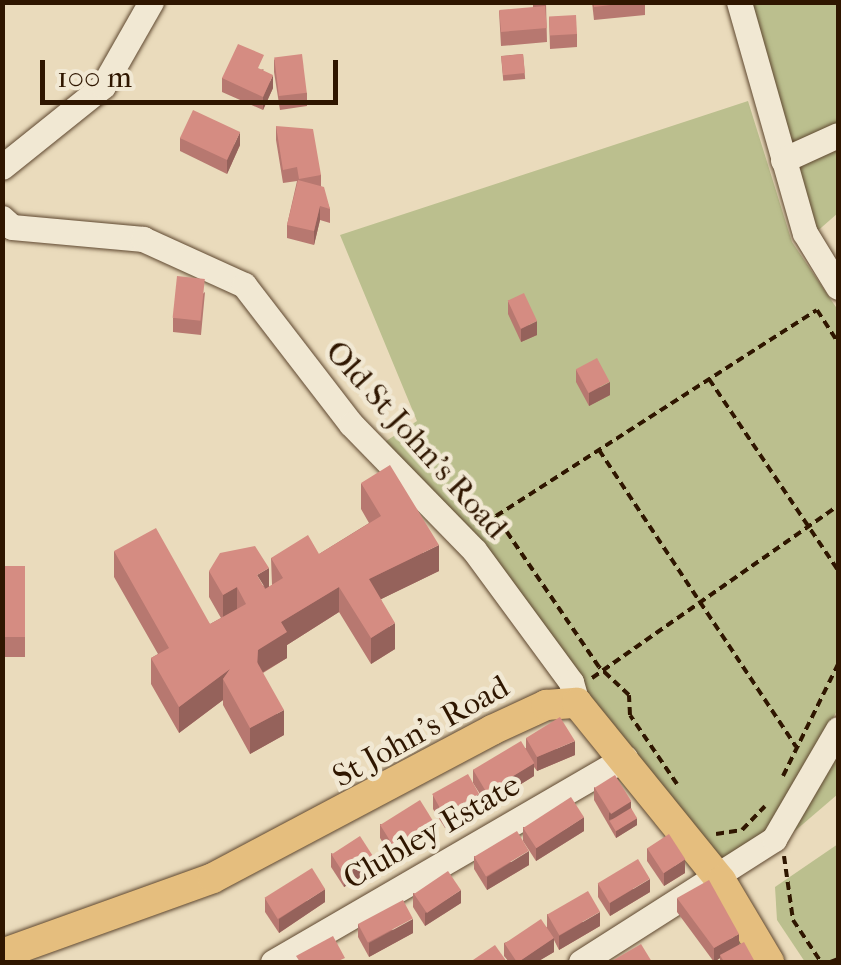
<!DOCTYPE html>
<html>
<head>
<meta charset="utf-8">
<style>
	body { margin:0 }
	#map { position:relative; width:841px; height:965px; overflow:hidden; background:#eadbbc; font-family:"IM FELL French Canon",serif }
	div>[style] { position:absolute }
	.green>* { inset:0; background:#bbbf8e }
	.path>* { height:4px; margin-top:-2px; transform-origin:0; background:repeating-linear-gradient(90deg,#2f1600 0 8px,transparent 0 13px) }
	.roads { filter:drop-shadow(0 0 2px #5e472f) drop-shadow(0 0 2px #5e472f) }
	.minor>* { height:25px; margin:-12.5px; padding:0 12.5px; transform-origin:12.5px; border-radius:12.5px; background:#f1e8d3 }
	.major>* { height:30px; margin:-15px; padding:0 15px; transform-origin:15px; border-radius:15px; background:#e5be7e }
	.wall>* { inset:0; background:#b77870; transform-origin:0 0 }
	.shaded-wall>* { inset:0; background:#95625b }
	.building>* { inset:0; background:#d58c82; transform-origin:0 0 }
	span { translate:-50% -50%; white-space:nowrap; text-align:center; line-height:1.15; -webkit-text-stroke:9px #f1e8d3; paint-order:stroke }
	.street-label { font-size:32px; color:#2f1600 }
	.frame { position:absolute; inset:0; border:5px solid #2f1600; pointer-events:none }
	.scale { position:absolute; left:40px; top:60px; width:298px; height:45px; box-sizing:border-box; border:5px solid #2f1600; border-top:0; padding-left:12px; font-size:30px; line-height:35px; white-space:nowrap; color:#2f1600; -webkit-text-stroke:8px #f1e8d3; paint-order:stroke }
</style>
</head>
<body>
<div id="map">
	<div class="green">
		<i style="clip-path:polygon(749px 3px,838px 3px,838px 213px,814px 234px)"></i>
		<i style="clip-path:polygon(748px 101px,792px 242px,838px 310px,838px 709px,770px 831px,724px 867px,380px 445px,417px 421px,340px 235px)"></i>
		<i style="clip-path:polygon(838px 746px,838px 794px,789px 836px)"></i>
		<i style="clip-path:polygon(838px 844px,838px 962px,805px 962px,777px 920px,775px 887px)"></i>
	</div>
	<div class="path">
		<i style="left:709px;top:379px;width:230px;rotate:56deg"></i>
		<i style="left:599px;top:450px;width:356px;rotate:56.4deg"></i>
		<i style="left:592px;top:678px;width:300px;rotate:-35deg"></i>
		<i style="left:783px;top:776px;width:125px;rotate:-63.8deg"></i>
		<i style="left:677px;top:784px;width:83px;rotate:-124.3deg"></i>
		<i style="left:630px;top:715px;width:20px;rotate:-93deg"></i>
		<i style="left:629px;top:695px;width:41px;rotate:-137deg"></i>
		<i style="left:599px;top:667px;width:183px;rotate:-124.3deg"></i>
		<i style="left:496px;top:516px;width:381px;rotate:-32.7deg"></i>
		<i style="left:817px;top:310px;width:38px;rotate:57deg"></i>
		<i style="left:716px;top:834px;width:26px;rotate:-9deg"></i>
		<i style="left:742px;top:830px;width:33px;rotate:-46deg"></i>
		<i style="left:784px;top:856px;width:65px;rotate:82deg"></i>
		<i style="left:793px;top:920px;width:50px;rotate:56.3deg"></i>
		<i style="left:830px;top:962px;width:9px;rotate:-21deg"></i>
	</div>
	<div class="roads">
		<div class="minor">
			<i style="left:739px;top:2px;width:240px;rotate:74.1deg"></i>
			<i style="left:805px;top:233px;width:63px;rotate:58.6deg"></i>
			<i style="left:783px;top:160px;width:60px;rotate:-24.4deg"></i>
			<i style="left:2px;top:167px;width:129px;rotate:-38.7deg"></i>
			<i style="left:103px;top:86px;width:97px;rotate:-60.3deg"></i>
			<i style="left:2px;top:218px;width:13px;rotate:42deg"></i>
			<i style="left:12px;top:227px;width:132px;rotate:5.2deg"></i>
			<i style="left:143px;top:239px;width:111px;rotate:24.5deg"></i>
			<i style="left:244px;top:285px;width:175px;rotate:52.4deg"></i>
			<i style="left:351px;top:424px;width:176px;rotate:45.7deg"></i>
			<i style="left:474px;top:550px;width:164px;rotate:53.7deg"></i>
			<i style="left:571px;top:682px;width:22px;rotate:74deg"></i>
			<i style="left:273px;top:962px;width:407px;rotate:-30.1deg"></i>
			<i style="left:581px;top:962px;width:229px;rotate:-32.5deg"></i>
			<i style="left:774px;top:839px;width:127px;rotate:-59.8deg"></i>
		</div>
		<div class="major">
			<i style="left:2px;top:954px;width:224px;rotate:-19.8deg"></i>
			<i style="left:213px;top:878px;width:316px;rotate:-27.9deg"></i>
			<i style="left:492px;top:730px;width:60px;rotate:-24.8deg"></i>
			<i style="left:546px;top:705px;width:31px;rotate:-4deg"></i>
			<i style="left:577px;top:703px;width:229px;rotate:51deg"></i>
			<i style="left:721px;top:881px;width:94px;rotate:59.3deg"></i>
		</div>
	</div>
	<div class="wall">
		<i style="clip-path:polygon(533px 2px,546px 2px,547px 42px,501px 46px,499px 11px,533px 8px)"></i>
		<i style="clip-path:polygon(592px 2px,645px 2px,645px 15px,594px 20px)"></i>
		<i style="clip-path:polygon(549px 17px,577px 34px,577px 47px,550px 49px)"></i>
		<i style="left:523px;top:54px;width:25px;height:22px;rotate:85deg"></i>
		<i style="clip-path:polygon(274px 59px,307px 93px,307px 106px,280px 110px,274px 72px)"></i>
		<i style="clip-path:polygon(264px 69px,263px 70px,273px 88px,263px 110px,222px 92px,222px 78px)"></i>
		<i style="clip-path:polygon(276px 126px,321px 175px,321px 186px,330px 209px,330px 223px,320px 220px,314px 245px,287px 238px,287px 225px,297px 181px,283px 183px,276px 140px)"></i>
		<i style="clip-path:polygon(180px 138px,240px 145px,227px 174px,180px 151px)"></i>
		<i style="clip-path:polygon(205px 292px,201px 335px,173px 332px,173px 318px)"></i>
		<i style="clip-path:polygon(508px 301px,537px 335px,521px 342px,508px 314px)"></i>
		<i style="clip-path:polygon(576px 369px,610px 395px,589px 406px,576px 382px)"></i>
		<i style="clip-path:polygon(361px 483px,439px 571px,381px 599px,395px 649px,371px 664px,339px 612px,287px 645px,287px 658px,263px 673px,284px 735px,250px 754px,223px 705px,223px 700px,179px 733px,151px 684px,151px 658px,158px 654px,114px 577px,114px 551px,210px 624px,221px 618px,209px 597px,209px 571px,269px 587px,272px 585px,271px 558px,319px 554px,369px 523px,361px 509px)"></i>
		<i style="left:2px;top:566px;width:23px;height:91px"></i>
		<i style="clip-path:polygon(526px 738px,575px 755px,537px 771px,534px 767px,534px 776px,487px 805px,473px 783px,473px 770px,526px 748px)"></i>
		<i style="clip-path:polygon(594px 787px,631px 808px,637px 825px,616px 838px,594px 800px)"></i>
		<i style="clip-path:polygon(433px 795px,479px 807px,445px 828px,433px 809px)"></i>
		<i style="clip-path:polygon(380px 824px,433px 834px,392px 858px,380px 838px)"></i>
		<i style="clip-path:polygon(523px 827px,584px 831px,536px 861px,523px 841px)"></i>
		<i style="clip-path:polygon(647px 848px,685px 873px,664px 886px,647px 861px)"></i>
		<i style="clip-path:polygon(331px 853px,373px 870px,344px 887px,331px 867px)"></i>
		<i style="clip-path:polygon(474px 856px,529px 865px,487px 890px,474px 869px)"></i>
		<i style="clip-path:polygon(598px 883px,650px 892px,610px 916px,598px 897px)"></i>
		<i style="clip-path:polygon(413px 893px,461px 903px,425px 926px,413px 907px)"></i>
		<i style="clip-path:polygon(265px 898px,325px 902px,279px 933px,265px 912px)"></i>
		<i style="clip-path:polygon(677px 898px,739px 945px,755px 962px,720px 962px,720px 958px,714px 962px,677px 912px)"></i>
		<i style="clip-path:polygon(547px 914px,600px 926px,559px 950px,554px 940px,554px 952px,537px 962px,509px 962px,504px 956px,504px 943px,547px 927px)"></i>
		<i style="clip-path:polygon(358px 924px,413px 933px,369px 957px,358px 937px)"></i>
	</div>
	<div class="shaded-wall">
		<i style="clip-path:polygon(273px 75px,273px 88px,263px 110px,263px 97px)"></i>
		<i style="clip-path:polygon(240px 132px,240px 145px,227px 174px,227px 160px)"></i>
		<i style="clip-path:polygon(320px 206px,320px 220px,314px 245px,314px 231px)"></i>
		<i style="clip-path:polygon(537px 321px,537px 335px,521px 342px,521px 329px)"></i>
		<i style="clip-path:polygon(610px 382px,610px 395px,589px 406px,589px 393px)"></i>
		<i style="clip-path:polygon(439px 545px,439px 571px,369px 605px,369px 579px)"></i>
		<i style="clip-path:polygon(269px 568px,269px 594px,257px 575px)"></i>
		<i style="clip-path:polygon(237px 587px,237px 613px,223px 621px,223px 595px)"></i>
		<i style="clip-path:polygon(339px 587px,339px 612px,287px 645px,287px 658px,258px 675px,257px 688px,258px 650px,281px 622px)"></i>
		<i style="clip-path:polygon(395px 623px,395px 649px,371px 664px,371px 638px)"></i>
		<i style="clip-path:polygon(230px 669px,223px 679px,223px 700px,179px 733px,179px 707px)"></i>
		<i style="clip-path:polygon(284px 710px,284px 735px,250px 754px,250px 728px)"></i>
		<i style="clip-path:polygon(575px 741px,575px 755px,537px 771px,537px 757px)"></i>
		<i style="clip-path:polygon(534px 763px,534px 776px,487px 805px,487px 792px)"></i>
		<i style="clip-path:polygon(479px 794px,479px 807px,445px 828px,445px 814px)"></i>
		<i style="clip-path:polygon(631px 801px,631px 814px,609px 820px,609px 813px)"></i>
		<i style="clip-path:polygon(584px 817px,584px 831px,536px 861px,536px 848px)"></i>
		<i style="clip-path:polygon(637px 818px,637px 825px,616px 838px,616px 831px)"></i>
		<i style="clip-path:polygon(433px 821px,433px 834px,392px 858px,392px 845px)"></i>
		<i style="clip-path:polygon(529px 851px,529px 865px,487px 890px,487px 877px)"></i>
		<i style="clip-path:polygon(373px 856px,373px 870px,344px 887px,344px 874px)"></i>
		<i style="clip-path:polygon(685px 859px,685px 873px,664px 886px,664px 873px)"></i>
		<i style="clip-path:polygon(650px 879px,650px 892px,610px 916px,610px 903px)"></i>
		<i style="clip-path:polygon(325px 889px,325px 902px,279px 933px,279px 919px)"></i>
		<i style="clip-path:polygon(461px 890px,461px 903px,425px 926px,425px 913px)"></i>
		<i style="clip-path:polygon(600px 912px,600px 926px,559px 950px,559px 936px)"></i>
		<i style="clip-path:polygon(413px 919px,413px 933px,369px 957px,369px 943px)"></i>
		<i style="clip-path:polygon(739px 934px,739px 947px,720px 955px,720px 958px,714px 962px,714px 948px)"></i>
		<i style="clip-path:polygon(554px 938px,554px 952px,537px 962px,518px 962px)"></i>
	</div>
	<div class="building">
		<i style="clip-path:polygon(593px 2px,636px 2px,594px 7px)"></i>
		<i style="left:545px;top:6px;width:22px;height:46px;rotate:85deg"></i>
		<i style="left:576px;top:15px;width:19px;height:27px;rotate:87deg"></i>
		<i style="clip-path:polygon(238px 44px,264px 55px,258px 68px,273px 75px,263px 97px,222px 78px)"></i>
		<i style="left:302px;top:54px;width:39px;height:28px;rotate:83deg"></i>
		<i style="left:523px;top:54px;width:19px;height:22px;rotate:84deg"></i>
		<i style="left:193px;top:110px;width:52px;height:31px;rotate:25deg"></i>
		<i style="clip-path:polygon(276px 126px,313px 129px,321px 175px,299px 179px,297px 167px,283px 170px)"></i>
		<i style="clip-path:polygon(298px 180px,324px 187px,330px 209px,320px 206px,314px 231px,287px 225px)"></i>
		<i style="left:177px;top:276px;width:28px;height:42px;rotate:6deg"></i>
		<i style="left:524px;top:293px;width:31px;height:18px;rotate:65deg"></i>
		<i style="left:597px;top:358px;width:27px;height:24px;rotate:62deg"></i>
		<i style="clip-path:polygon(390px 465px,439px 545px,369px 579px,395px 623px,371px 638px,339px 587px,281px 622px,287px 632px,258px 650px,257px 662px,284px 710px,250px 728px,223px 679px,230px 669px,179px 707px,151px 658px,169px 648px,114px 551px,156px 528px,210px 624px,246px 604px,237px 587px,223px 595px,209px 571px,220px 553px,255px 546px,269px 568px,257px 575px,265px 589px,283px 578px,271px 558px,308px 535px,319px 554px,381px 516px,361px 483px)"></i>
		<i style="left:2px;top:566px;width:23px;height:71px"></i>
		<i style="clip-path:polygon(560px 717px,575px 741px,537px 757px,526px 738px)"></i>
		<i style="left:521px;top:741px;width:26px;height:56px;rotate:59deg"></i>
		<i style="left:468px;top:774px;width:23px;height:41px;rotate:61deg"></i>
		<i style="left:615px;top:775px;width:31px;height:24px;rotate:58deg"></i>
		<i style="left:571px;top:797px;width:24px;height:57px;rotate:57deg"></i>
		<i style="left:420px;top:800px;width:25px;height:47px;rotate:58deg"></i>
		<i style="left:631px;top:808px;width:12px;height:25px;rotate:59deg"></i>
		<i style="left:517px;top:831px;width:23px;height:50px;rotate:59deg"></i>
		<i style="left:669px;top:834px;width:30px;height:26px;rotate:57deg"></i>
		<i style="left:360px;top:836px;width:24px;height:34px;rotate:57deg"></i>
		<i style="left:638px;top:859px;width:23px;height:47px;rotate:59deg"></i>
		<i style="left:312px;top:868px;width:25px;height:56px;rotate:58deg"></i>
		<i style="left:448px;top:871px;width:23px;height:41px;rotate:56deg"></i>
		<i style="clip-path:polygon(709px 880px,739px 934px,714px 948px,677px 898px)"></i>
		<i style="left:588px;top:891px;width:24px;height:47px;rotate:60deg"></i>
		<i style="left:403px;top:900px;width:21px;height:51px;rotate:62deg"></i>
		<i style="left:541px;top:919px;width:23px;height:44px;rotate:56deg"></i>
		<i style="clip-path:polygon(333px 936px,345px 958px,336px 962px,300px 962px,296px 956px)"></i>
		<i style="clip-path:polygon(744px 942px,755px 962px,724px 962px,720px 955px)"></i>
		<i style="clip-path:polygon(641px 944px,652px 962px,610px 962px)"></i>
		<i style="clip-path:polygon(495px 945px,507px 962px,470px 962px)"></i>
	</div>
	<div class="street-label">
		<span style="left:416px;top:440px;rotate:48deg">Old St John's Road</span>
		<span style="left:421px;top:732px;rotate:-29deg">St John's Road</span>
		<span style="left:432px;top:832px;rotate:-30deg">Clubley Estate</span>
	</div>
	<div class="frame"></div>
	<div class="scale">100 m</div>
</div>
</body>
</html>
